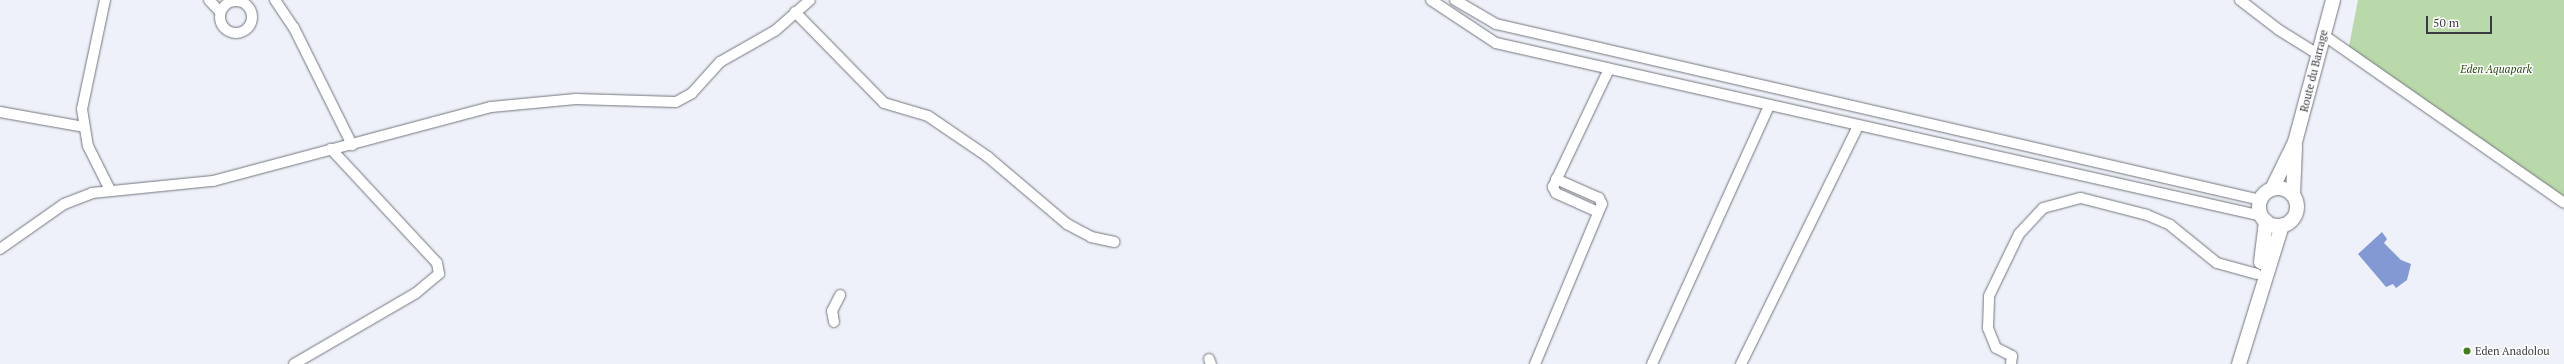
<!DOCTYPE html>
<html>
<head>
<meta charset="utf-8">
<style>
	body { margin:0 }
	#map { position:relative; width:2564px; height:364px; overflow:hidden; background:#eef1f9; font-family:"PT Serif",serif }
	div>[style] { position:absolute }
	.green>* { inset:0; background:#bad9aa }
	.water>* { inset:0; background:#8299d4 }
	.roads { filter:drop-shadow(0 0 1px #73767d) drop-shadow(0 0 1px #73767d) }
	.street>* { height:10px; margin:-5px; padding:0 5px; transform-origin:5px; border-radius:5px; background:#fff }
	.street>.ring { margin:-5px; padding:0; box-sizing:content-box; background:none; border:10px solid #fff; border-radius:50% }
	.secondary>* { height:14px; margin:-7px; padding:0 7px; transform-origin:7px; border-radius:7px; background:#fff }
	.secondary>.ring { margin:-7px; padding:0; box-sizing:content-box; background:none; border:14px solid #fff; border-radius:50% }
	.dots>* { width:11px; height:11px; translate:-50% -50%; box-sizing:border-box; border:2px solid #fefefe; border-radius:50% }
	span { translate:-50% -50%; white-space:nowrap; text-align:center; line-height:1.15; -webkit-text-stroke:3px #fefefe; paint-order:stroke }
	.park-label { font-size:11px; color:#26490b; font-style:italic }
	.street-label { font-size:11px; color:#3a3b3f }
	.poi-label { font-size:11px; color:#3a3b3f }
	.left { translate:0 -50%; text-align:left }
	.scale { position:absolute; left:2426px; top:16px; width:66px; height:18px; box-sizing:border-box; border:2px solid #3a3b3f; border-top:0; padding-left:5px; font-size:12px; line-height:14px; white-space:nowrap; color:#3a3b3f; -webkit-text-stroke:3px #fefefe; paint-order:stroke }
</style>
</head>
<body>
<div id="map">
	<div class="green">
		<i style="clip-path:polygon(2358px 0,2564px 0,2564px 197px,2348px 51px)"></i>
	</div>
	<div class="water">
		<i style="clip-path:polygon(2382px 232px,2387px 239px,2384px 243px,2401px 260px,2411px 264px,2407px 280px,2396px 288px,2393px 284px,2386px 287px,2358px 254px)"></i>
	</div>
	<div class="roads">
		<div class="street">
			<i style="left:105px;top:0;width:111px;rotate:101.9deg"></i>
			<i style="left:82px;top:109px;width:37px;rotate:81deg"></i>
			<i style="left:88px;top:146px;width:49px;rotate:63.4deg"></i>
			<i style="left:209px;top:0;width:16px;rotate:47deg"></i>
			<i style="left:275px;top:0;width:34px;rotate:56deg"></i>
			<i style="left:294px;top:28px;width:131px;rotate:63.6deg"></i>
			<i style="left:1431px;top:0;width:78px;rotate:33.5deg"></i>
			<i style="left:1496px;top:43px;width:785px;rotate:12.73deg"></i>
			<i style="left:1455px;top:0;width:48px;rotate:30.3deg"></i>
			<i style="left:1496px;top:24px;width:785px;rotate:12.96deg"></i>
			<i style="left:2240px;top:0;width:49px;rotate:37.6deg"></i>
			<i style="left:2279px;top:30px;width:44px;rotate:31.9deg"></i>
			<i class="ring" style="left:220px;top:1px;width:22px;height:22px"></i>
			<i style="left:795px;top:12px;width:127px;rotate:45.6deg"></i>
			<i style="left:884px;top:103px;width:46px;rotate:16.5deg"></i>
			<i style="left:928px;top:116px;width:73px;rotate:34.3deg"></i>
			<i style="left:988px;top:157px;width:104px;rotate:40.3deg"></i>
			<i style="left:1067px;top:224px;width:27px;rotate:28deg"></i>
			<i style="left:1091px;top:237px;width:24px;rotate:12deg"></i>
			<i style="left:2322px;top:34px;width:295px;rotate:34.9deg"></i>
			<i style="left:0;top:112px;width:85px;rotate:10.1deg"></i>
			<i style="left:1598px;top:212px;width:46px;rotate:-155.7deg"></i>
			<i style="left:1556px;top:193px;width:7px;rotate:-117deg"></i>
			<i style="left:1553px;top:187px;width:131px;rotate:-64.6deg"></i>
			<i style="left:0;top:249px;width:78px;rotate:-35.1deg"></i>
			<i style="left:64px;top:204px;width:30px;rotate:-21deg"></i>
			<i style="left:92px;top:193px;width:122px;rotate:-5.7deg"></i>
			<i style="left:213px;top:181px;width:288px;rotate:-14.9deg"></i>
			<i style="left:491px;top:107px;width:85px;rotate:-5.4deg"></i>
			<i style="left:576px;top:99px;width:100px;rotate:1.7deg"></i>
			<i style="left:676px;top:102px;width:18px;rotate:-29deg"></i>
			<i style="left:692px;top:93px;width:42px;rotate:-47.9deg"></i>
			<i style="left:720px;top:62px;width:64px;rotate:-29.7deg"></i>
			<i style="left:776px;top:30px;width:45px;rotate:-41.4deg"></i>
			<i style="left:834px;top:322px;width:11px;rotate:-100deg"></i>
			<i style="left:832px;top:311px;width:18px;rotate:-63deg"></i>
			<i style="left:1209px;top:359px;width:5px;rotate:68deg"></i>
			<i style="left:294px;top:364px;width:141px;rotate:-30.2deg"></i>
			<i style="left:416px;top:293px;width:30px;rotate:-40deg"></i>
			<i style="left:439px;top:274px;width:11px;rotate:-100deg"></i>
			<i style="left:437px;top:263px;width:156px;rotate:-132.9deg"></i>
			<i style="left:1535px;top:364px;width:173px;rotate:-67.3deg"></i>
			<i style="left:1602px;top:204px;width:7px;rotate:-117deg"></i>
			<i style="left:1599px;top:198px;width:47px;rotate:-156.2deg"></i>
			<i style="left:1652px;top:364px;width:283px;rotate:-65.6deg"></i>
			<i style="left:1741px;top:364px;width:265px;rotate:-63.8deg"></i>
			<i style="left:2011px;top:364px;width:8px;rotate:-83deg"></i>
			<i style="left:2012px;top:356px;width:18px;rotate:-153deg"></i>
			<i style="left:1996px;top:348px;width:22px;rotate:-112deg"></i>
			<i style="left:1988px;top:328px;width:32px;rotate:-88deg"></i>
			<i style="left:1989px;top:296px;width:69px;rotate:-64.2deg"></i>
			<i style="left:2019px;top:234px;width:35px;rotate:-47deg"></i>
			<i style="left:2043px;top:208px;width:39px;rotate:-15deg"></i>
			<i style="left:2081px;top:198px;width:68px;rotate:14.4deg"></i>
			<i style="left:2147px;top:215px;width:25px;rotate:23deg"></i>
			<i style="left:2170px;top:225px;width:60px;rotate:39deg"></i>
			<i style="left:2217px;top:263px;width:41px;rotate:15.4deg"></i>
		</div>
		<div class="secondary">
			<i class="ring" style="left:2259px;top:188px;width:24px;height:24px"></i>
			<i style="left:2272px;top:189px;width:52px;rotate:-63.9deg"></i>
			<i style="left:2295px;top:142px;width:147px;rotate:-75deg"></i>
			<i style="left:2293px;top:195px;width:48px;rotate:-87.6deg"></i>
			<i style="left:2261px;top:262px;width:41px;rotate:-83deg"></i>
			<i style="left:2239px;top:364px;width:145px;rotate:-72.8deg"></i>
		</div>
	</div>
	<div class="dots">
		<i style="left:2467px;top:351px;background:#447e17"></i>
	</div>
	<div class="park-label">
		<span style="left:2496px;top:69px">Eden Aquapark</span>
	</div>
	<div class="street-label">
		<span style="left:2314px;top:71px;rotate:-76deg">Route du Barrage</span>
	</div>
	<div class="poi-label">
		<span class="left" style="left:2475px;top:351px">Eden Anadolou</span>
	</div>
	<div class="scale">50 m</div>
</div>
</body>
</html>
